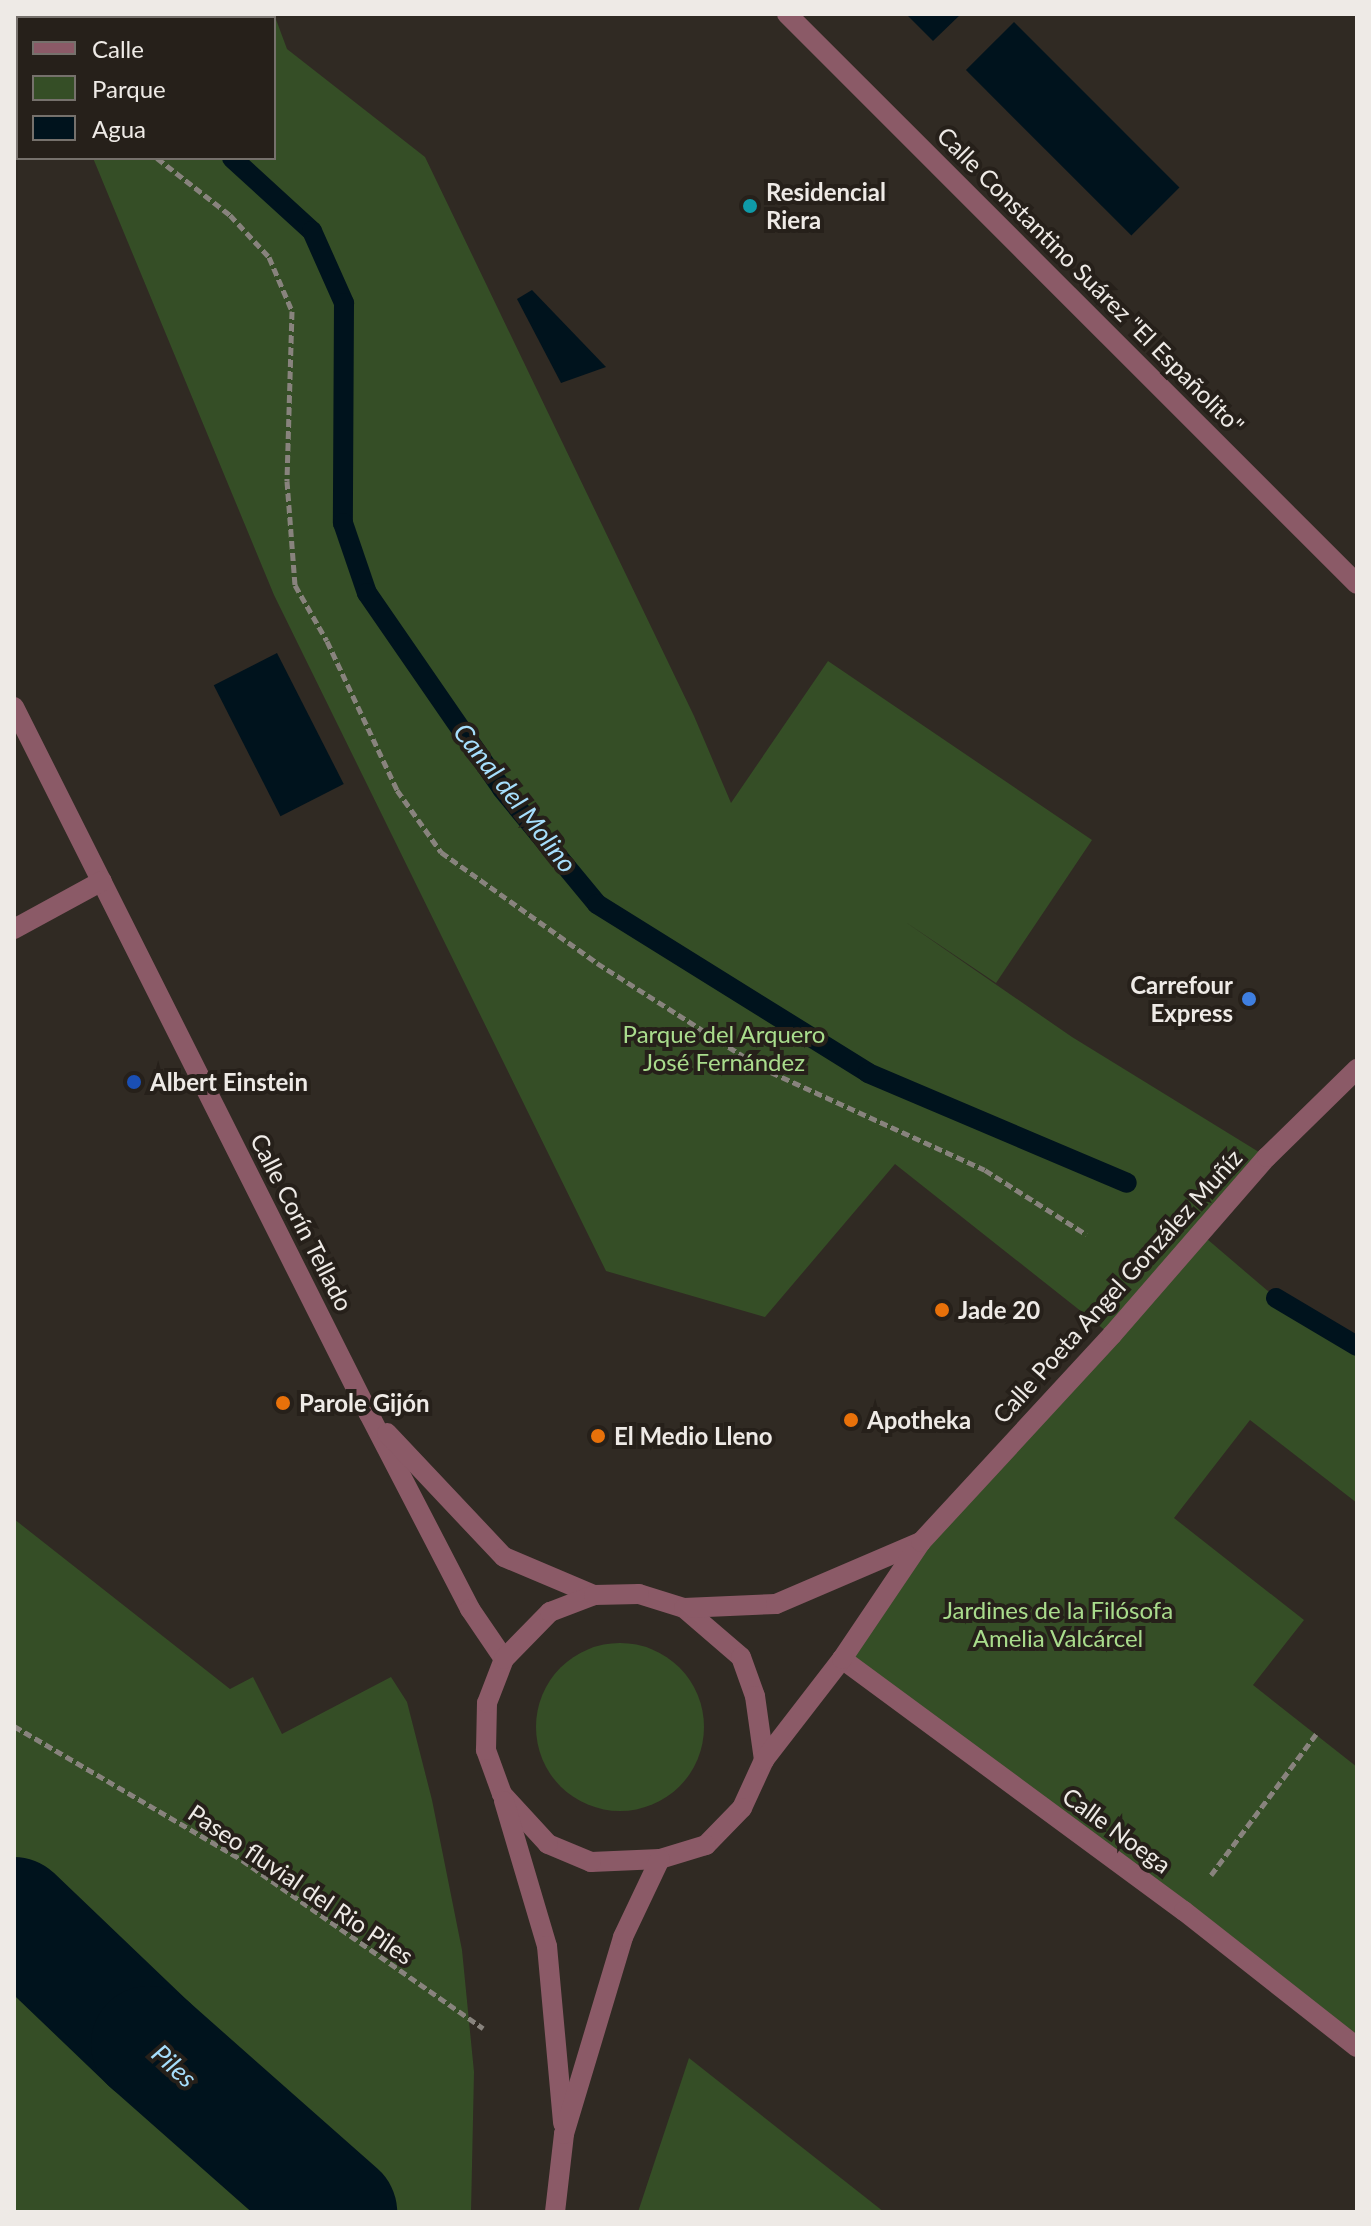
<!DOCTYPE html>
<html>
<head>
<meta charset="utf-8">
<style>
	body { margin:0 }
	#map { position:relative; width:1371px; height:2226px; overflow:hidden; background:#302a23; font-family:Lato,sans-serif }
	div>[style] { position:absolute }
	.green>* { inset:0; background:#354e26 }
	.round { border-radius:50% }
	.water>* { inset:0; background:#00131d; transform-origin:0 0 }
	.stream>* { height:20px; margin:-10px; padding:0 10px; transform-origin:10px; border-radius:10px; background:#00131d }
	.river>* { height:116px; margin:-58px; padding:0 58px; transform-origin:58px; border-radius:58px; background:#00131d }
	.path>* { height:5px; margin-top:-2.5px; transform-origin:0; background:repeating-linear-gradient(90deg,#88837d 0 8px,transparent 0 12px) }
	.minor>* { height:20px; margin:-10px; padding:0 10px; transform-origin:10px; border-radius:10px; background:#8b5a67 }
	.dots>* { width:22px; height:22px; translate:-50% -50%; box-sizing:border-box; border:4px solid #26201a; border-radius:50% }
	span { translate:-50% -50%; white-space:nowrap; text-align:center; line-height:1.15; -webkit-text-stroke:8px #26201a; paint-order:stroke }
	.poi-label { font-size:24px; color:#eeeae6; font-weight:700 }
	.left { translate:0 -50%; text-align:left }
	.right { translate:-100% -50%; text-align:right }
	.street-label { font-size:24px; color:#eeeae6 }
	.park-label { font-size:24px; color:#a9dc8c }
	.water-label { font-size:26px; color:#a6defc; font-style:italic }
	.frame { position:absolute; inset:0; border:16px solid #eeeae6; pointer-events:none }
	.legend { position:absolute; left:16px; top:16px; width:260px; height:144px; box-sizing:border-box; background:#26201a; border:2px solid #76716c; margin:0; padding:10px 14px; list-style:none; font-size:24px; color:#eeeae6 }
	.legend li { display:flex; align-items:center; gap:16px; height:40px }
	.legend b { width:40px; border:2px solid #76716c }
</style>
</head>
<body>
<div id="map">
	<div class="green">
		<i style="clip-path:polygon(33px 14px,274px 14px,287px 49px,425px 157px,694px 716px,731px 803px,828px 661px,1092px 840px,996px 983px,904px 921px,1072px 1037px,1267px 1157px,1200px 1233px,1276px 1298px,1357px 1346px,1357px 1503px,1250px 1420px,1174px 1518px,1304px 1620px,1253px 1685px,1357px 1767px,1357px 2047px,842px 1659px,921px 1542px,1111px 1335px,895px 1164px,765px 1317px,606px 1271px,274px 595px,93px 158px,274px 158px,274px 18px,35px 18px)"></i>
		<i style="clip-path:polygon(14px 1519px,230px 1689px,253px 1677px,282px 1734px,391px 1677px,407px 1702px,432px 1800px,462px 1950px,474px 2072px,471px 2212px,14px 2212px)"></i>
		<i class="round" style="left:536px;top:1643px;width:168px;height:168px"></i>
		<i style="clip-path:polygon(689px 2058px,884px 2212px,638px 2212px)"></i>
	</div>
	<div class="water">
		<i style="clip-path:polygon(906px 14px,961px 14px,933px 41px)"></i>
		<i style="left:1014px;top:22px;width:234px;height:68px;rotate:45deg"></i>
		<i style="clip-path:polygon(532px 290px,606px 367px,561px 383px,517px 299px)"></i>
		<i style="left:277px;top:653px;width:147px;height:71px;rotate:63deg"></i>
		<i style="clip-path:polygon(272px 2156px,371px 2212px,304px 2212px)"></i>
	</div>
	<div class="stream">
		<i style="left:143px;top:14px;width:4px;rotate:76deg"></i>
		<i style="left:232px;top:158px;width:108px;rotate:42.4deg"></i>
		<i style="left:312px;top:231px;width:79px;rotate:66deg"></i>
		<i style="left:344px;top:303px;width:220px;rotate:90.3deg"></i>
		<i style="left:343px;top:523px;width:74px;rotate:71.1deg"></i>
		<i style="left:367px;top:593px;width:238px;rotate:55.4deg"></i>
		<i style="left:502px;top:789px;width:149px;rotate:50.4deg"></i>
		<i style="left:597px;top:904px;width:319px;rotate:31.9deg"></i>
		<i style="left:868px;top:1073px;width:281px;rotate:23deg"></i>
		<i style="left:1276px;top:1298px;width:94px;rotate:30.7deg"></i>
	</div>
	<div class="river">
		<i style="left:14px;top:1915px;width:187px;rotate:43.7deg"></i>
		<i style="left:149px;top:2044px;width:254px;rotate:41.5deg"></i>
	</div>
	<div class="path">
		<i style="left:71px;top:14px;width:5px;rotate:53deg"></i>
		<i style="left:157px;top:158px;width:93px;rotate:38deg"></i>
		<i style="left:230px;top:215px;width:57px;rotate:47.1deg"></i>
		<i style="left:269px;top:257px;width:59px;rotate:66.9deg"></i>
		<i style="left:292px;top:311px;width:170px;rotate:91.7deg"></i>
		<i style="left:287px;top:481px;width:104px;rotate:85.6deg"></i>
		<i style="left:295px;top:585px;width:64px;rotate:60.3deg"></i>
		<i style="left:327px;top:641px;width:165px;rotate:64.8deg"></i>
		<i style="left:397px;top:790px;width:76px;rotate:54.6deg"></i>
		<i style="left:441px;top:852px;width:191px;rotate:35.4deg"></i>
		<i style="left:597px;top:963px;width:193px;rotate:32.5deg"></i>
		<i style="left:760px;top:1067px;width:247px;rotate:24.6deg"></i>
		<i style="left:985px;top:1170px;width:120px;rotate:32.4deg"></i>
		<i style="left:14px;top:1726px;width:264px;rotate:30.4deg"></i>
		<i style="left:242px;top:1860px;width:294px;rotate:34.9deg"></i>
		<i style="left:1211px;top:1875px;width:176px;rotate:-53.3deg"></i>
	</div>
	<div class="minor">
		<i style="left:787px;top:14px;width:806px;rotate:45deg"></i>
		<i style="left:14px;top:707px;width:791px;rotate:63.34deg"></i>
		<i style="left:369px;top:1414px;width:220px;rotate:62.6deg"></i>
		<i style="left:470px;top:1609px;width:60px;rotate:55.8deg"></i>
		<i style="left:14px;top:929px;width:100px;rotate:-28.6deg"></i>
		<i style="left:387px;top:1433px;width:170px;rotate:46.7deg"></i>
		<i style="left:504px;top:1557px;width:98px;rotate:22.9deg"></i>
		<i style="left:639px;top:1594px;width:47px;rotate:17.3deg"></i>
		<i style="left:684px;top:1608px;width:75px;rotate:40.7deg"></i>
		<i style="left:741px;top:1657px;width:41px;rotate:70.3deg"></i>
		<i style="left:755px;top:1696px;width:65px;rotate:82deg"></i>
		<i style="left:764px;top:1760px;width:53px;rotate:114.6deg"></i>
		<i style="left:742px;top:1808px;width:52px;rotate:134.2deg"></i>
		<i style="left:706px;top:1845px;width:48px;rotate:163.1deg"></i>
		<i style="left:660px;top:1859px;width:69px;rotate:177.5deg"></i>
		<i style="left:591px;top:1862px;width:47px;rotate:-157.3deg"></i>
		<i style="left:548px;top:1844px;width:68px;rotate:-132.6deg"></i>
		<i style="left:502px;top:1794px;width:47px;rotate:-110deg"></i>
		<i style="left:486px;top:1750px;width:47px;rotate:-88.8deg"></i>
		<i style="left:487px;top:1703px;width:47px;rotate:-68.9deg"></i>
		<i style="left:504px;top:1659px;width:66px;rotate:-45.6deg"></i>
		<i style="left:550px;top:1612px;width:47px;rotate:-21.1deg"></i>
		<i style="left:594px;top:1595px;width:45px;rotate:-1.3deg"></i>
		<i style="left:684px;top:1608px;width:92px;rotate:-2.5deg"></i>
		<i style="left:776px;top:1604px;width:158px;rotate:-23.2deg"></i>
		<i style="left:842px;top:1659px;width:425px;rotate:36.4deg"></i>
		<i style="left:1184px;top:1911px;width:220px;rotate:38.2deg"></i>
		<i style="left:764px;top:1760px;width:128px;rotate:-52.3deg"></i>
		<i style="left:842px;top:1659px;width:141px;rotate:-56deg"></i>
		<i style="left:921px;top:1542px;width:282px;rotate:-47.3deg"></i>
		<i style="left:1112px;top:1335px;width:236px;rotate:-49deg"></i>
		<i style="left:1267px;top:1157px;width:126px;rotate:-44.4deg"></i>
		<i style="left:504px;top:1801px;width:151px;rotate:73.5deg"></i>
		<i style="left:547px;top:1946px;width:178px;rotate:84.8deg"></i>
		<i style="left:555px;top:2212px;width:79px;rotate:-83.4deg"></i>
		<i style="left:564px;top:2134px;width:206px;rotate:-73.3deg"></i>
		<i style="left:623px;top:1937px;width:86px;rotate:-64.6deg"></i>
	</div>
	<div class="dots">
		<i style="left:750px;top:206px;background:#0f9aa8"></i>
		<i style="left:1249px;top:999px;background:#3f7fe0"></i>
		<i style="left:134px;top:1082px;background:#1a4fb4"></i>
		<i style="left:942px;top:1310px;background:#e8710a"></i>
		<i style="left:283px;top:1403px;background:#e8710a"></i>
		<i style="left:851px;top:1420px;background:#e8710a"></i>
		<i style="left:598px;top:1436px;background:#e8710a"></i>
	</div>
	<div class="poi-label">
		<span class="left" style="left:766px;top:206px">Residencial<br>Riera</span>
		<span class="right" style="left:1233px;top:999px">Carrefour<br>Express</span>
		<span class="left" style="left:150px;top:1082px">Albert Einstein</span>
		<span class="left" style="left:958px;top:1310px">Jade 20</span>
		<span class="left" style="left:299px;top:1403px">Parole Gijón</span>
		<span class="left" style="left:867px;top:1420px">Apotheka</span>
		<span class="left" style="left:614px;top:1436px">El Medio Lleno</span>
	</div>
	<div class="street-label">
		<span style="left:1091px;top:280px;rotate:45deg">Calle Constantino Suárez "El Españolito"</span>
		<span style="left:302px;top:1222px;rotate:63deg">Calle Corín Tellado</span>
		<span style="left:1117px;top:1286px;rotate:-48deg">Calle Poeta Angel González Muñíz</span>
		<span style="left:1117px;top:1830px;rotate:36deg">Calle Noega</span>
		<span style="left:301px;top:1884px;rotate:34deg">Paseo fluvial del Rio Piles</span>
	</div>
	<div class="park-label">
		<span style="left:724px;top:1048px">Parque del Arquero<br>José Fernández</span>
		<span style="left:1058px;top:1624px">Jardines de la Filósofa<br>Amelia Valcárcel</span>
	</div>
	<div class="water-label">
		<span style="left:515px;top:798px;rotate:52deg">Canal del Molino</span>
		<span style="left:174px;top:2066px;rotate:42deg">Piles</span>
	</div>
	<div class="frame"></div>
	<ul class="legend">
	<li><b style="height:10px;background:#8b5a67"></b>Calle</li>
	<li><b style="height:22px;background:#354e26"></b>Parque</li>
	<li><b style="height:22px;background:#00131d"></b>Agua</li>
	</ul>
</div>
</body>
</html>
